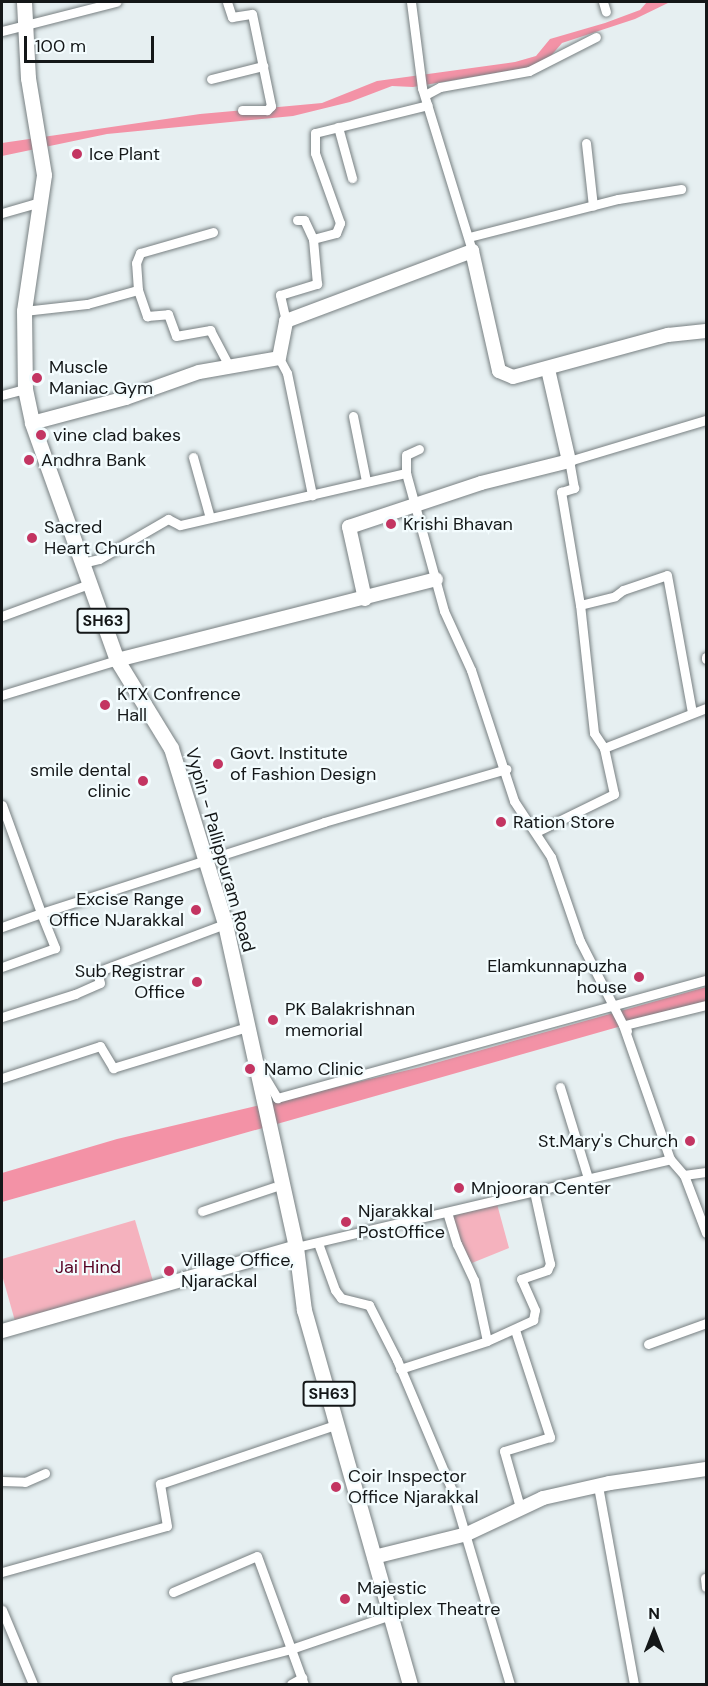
<!DOCTYPE html>
<html>
<head>
<meta charset="utf-8">
<style>
	body { margin:0 }
	#map { position:relative; width:708px; height:1686px; overflow:hidden; background:#e6eff1; font-family:"DM Sans",sans-serif }
	div>[style] { position:absolute }
	.green>* { inset:0; background:#f5b2be }
	.water>* { inset:0; background:#f392a6 }
	.roads { filter:drop-shadow(0 0 2px #788082) drop-shadow(0 0 2px #788082) }
	.street>* { height:9px; margin:-4.5px; padding:0 4.5px; transform-origin:4.5px; border-radius:4.5px; background:#fff }
	.secondary>* { height:14px; margin:-7px; padding:0 7px; transform-origin:7px; border-radius:7px; background:#fff }
	.primary>* { height:15px; margin:-7.5px; padding:0 7.5px; transform-origin:7.5px; border-radius:7.5px; background:#fff }
	.dots>* { width:16px; height:16px; translate:-50% -50%; box-sizing:border-box; border:3px solid #f3fcfe; border-radius:50% }
	span { translate:-50% -50%; white-space:nowrap; text-align:center; line-height:1.15; -webkit-text-stroke:4.5px #f3fcfe; paint-order:stroke }
	.shield-label span { padding:2px 4px; background:#f3fcfe; border:2px solid; border-radius:4px; -webkit-text-stroke-width:0 }
	.shield-label { font-size:16px; color:#141718; font-weight:700 }
	.poi-label { font-size:18px; color:#141718 }
	.left { translate:0 -50%; text-align:left }
	.right { translate:-100% -50%; text-align:right }
	.street-label { font-size:18px; color:#141718 }
	.park-label { font-size:18px; color:#560021 }
	.frame { position:absolute; inset:0; border:3px solid #141718; pointer-events:none }
	.north { position:absolute; left:624px; top:1602px; width:60px; height:60px; -webkit-text-stroke:4px #f3fcfe; paint-order:stroke; rotate:0deg; font-size:16px; font-weight:700; line-height:24px; text-align:center; color:#141718 }
	.north::after { content:''; display:block; margin:auto; width:21px; height:27px; background:#141718; clip-path:polygon(50% 0,100% 100%,50% 72%,0 100%) }
	.scale { position:absolute; left:24px; top:36px; width:130px; height:27px; box-sizing:border-box; border:3px solid #141718; border-top:0; padding-left:8px; font-size:18px; line-height:21px; white-space:nowrap; color:#141718; -webkit-text-stroke:4px #f3fcfe; paint-order:stroke }
</style>
</head>
<body>
<div id="map">
	<div class="green">
		<i style="clip-path:polygon(497px 1204px,509px 1248px,472px 1263px,455px 1238px,449px 1217px)"></i>
		<i style="clip-path:polygon(135px 1220px,153px 1281px,15px 1321px,2px 1275px,2px 1259px)"></i>
	</div>
	<div class="water">
		<i style="clip-path:polygon(647px 2px,670px 2px,635px 19px,562px 43px,543px 65px,413px 87px,392px 86px,350px 102px,293px 116px,107px 134px,2px 156px,2px 143px,200px 114px,322px 103px,377px 81px,515px 62px,536px 56px,550px 39px,605px 23px,640px 10px)"></i>
		<i style="clip-path:polygon(706px 987px,706px 1002px,2px 1202px,2px 1173px,117px 1139px,421px 1067px)"></i>
	</div>
	<div class="roads">
		<div class="street">
			<i style="left:227px;top:2px;width:16px;rotate:72deg"></i>
			<i style="left:232px;top:17px;width:20px;rotate:-9deg"></i>
			<i style="left:252px;top:14px;width:94px;rotate:78.3deg"></i>
			<i style="left:271px;top:106px;width:6px;rotate:135deg"></i>
			<i style="left:267px;top:110px;width:25px;rotate:180deg"></i>
			<i style="left:411px;top:2px;width:87px;rotate:82.7deg"></i>
			<i style="left:422px;top:88px;width:170px;rotate:72.9deg"></i>
			<i style="left:603px;top:2px;width:10px;rotate:73deg"></i>
			<i style="left:2px;top:31px;width:118px;rotate:-14.3deg"></i>
			<i style="left:211px;top:79px;width:54px;rotate:-14deg"></i>
			<i style="left:425px;top:95px;width:17px;rotate:-28deg"></i>
			<i style="left:440px;top:87px;width:90px;rotate:-10.2deg"></i>
			<i style="left:529px;top:71px;width:75px;rotate:-26.9deg"></i>
			<i style="left:338px;top:127px;width:53px;rotate:74.6deg"></i>
			<i style="left:586px;top:143px;width:63px;rotate:83.7deg"></i>
			<i style="left:2px;top:213px;width:33px;rotate:-16deg"></i>
			<i style="left:34px;top:204px;width:8px;rotate:14deg"></i>
			<i style="left:469px;top:237px;width:154px;rotate:-14.3deg"></i>
			<i style="left:618px;top:199px;width:64px;rotate:-9deg"></i>
			<i style="left:313px;top:239px;width:24px;rotate:-15deg"></i>
			<i style="left:336px;top:233px;width:11px;rotate:-68deg"></i>
			<i style="left:340px;top:223px;width:74px;rotate:-109.7deg"></i>
			<i style="left:315px;top:153px;width:20px;rotate:-90deg"></i>
			<i style="left:315px;top:133px;width:116px;rotate:-13.9deg"></i>
			<i style="left:138px;top:290px;width:28px;rotate:71deg"></i>
			<i style="left:147px;top:316px;width:21px;rotate:-5deg"></i>
			<i style="left:168px;top:314px;width:23px;rotate:70deg"></i>
			<i style="left:176px;top:336px;width:35px;rotate:-10deg"></i>
			<i style="left:210px;top:330px;width:41px;rotate:62.2deg"></i>
			<i style="left:24px;top:311px;width:63px;rotate:-6.3deg"></i>
			<i style="left:87px;top:304px;width:53px;rotate:-15.4deg"></i>
			<i style="left:138px;top:290px;width:27px;rotate:-94deg"></i>
			<i style="left:136px;top:263px;width:11px;rotate:-68deg"></i>
			<i style="left:140px;top:253px;width:76px;rotate:-16deg"></i>
			<i style="left:286px;top:321px;width:27px;rotate:-103deg"></i>
			<i style="left:280px;top:295px;width:39px;rotate:-17deg"></i>
			<i style="left:317px;top:284px;width:45px;rotate:-95.1deg"></i>
			<i style="left:313px;top:239px;width:21px;rotate:-115deg"></i>
			<i style="left:304px;top:220px;width:7px;rotate:180deg"></i>
			<i style="left:279px;top:358px;width:17px;rotate:62deg"></i>
			<i style="left:287px;top:373px;width:125px;rotate:78.4deg"></i>
			<i style="left:2px;top:395px;width:24px;rotate:-15deg"></i>
			<i style="left:353px;top:416px;width:66px;rotate:78.7deg"></i>
			<i style="left:419px;top:449px;width:14px;rotate:155deg"></i>
			<i style="left:406px;top:455px;width:18px;rotate:90deg"></i>
			<i style="left:406px;top:473px;width:143px;rotate:74.6deg"></i>
			<i style="left:444px;top:611px;width:65px;rotate:65.4deg"></i>
			<i style="left:471px;top:670px;width:138px;rotate:71.8deg"></i>
			<i style="left:514px;top:801px;width:67px;rotate:56.5deg"></i>
			<i style="left:551px;top:857px;width:89px;rotate:71deg"></i>
			<i style="left:580px;top:941px;width:94px;rotate:62.9deg"></i>
			<i style="left:623px;top:1025px;width:142px;rotate:70.7deg"></i>
			<i style="left:670px;top:1159px;width:21px;rotate:49deg"></i>
			<i style="left:684px;top:1175px;width:62px;rotate:69.2deg"></i>
			<i style="left:193px;top:457px;width:63px;rotate:74.4deg"></i>
			<i style="left:82px;top:563px;width:17px;rotate:-13deg"></i>
			<i style="left:99px;top:559px;width:80px;rotate:-30.1deg"></i>
			<i style="left:168px;top:519px;width:13px;rotate:27deg"></i>
			<i style="left:180px;top:525px;width:232px;rotate:-13deg"></i>
			<i style="left:580px;top:605px;width:36px;rotate:-14deg"></i>
			<i style="left:615px;top:596px;width:10px;rotate:-37deg"></i>
			<i style="left:623px;top:590px;width:46px;rotate:-18.8deg"></i>
			<i style="left:667px;top:575px;width:140px;rotate:79.7deg"></i>
			<i style="left:2px;top:616px;width:93px;rotate:-20.2deg"></i>
			<i style="left:706px;top:657px;width:2px;rotate:90deg"></i>
			<i style="left:2px;top:695px;width:120px;rotate:-16.9deg"></i>
			<i style="left:604px;top:748px;width:18px;rotate:-124deg"></i>
			<i style="left:594px;top:733px;width:129px;rotate:-96.2deg"></i>
			<i style="left:580px;top:605px;width:115px;rotate:-99.5deg"></i>
			<i style="left:561px;top:492px;width:14px;rotate:-17deg"></i>
			<i style="left:574px;top:488px;width:27px;rotate:-100deg"></i>
			<i style="left:569px;top:461px;width:143px;rotate:-16.7deg"></i>
			<i style="left:2px;top:805px;width:115px;rotate:70.1deg"></i>
			<i style="left:41px;top:913px;width:297px;rotate:-17.8deg"></i>
			<i style="left:324px;top:822px;width:190px;rotate:-16.2deg"></i>
			<i style="left:536px;top:832px;width:87px;rotate:-26deg"></i>
			<i style="left:614px;top:794px;width:47px;rotate:-102.3deg"></i>
			<i style="left:604px;top:748px;width:110px;rotate:-21.4deg"></i>
			<i style="left:2px;top:927px;width:41px;rotate:-19.7deg"></i>
			<i style="left:41px;top:913px;width:38px;rotate:68deg"></i>
			<i style="left:55px;top:948px;width:56px;rotate:160.3deg"></i>
			<i style="left:2px;top:1017px;width:77px;rotate:-17.5deg"></i>
			<i style="left:75px;top:994px;width:27px;rotate:-24deg"></i>
			<i style="left:100px;top:983px;width:11px;rotate:-105deg"></i>
			<i style="left:97px;top:972px;width:137px;rotate:-20.6deg"></i>
			<i style="left:627px;top:1031px;width:6px;rotate:-108deg"></i>
			<i style="left:625px;top:1025px;width:83px;rotate:-13.9deg"></i>
			<i style="left:257px;top:1074px;width:7px;rotate:16deg"></i>
			<i style="left:264px;top:1076px;width:26px;rotate:59deg"></i>
			<i style="left:277px;top:1098px;width:445px;rotate:-15.4deg"></i>
			<i style="left:2px;top:1078px;width:103px;rotate:-18.1deg"></i>
			<i style="left:100px;top:1046px;width:26px;rotate:59deg"></i>
			<i style="left:113px;top:1068px;width:140px;rotate:-17deg"></i>
			<i style="left:560px;top:1087px;width:95px;rotate:72.9deg"></i>
			<i style="left:684px;top:1175px;width:22px;rotate:-8deg"></i>
			<i style="left:202px;top:1211px;width:76px;rotate:-18.4deg"></i>
			<i style="left:447px;top:1212px;width:34px;rotate:73deg"></i>
			<i style="left:457px;top:1244px;width:40px;rotate:65deg"></i>
			<i style="left:474px;top:1280px;width:62px;rotate:78deg"></i>
			<i style="left:318px;top:1243px;width:50px;rotate:70.1deg"></i>
			<i style="left:335px;top:1290px;width:10px;rotate:53deg"></i>
			<i style="left:341px;top:1298px;width:29px;rotate:14deg"></i>
			<i style="left:369px;top:1305px;width:62px;rotate:63deg"></i>
			<i style="left:397px;top:1360px;width:141px;rotate:67.1deg"></i>
			<i style="left:452px;top:1490px;width:202px;rotate:73.4deg"></i>
			<i style="left:296px;top:1247px;width:384px;rotate:-13.2deg"></i>
			<i style="left:515px;top:1330px;width:113px;rotate:71.9deg"></i>
			<i style="left:550px;top:1437px;width:48px;rotate:163.1deg"></i>
			<i style="left:504px;top:1451px;width:58px;rotate:74.1deg"></i>
			<i style="left:648px;top:1344px;width:62px;rotate:-19.9deg"></i>
			<i style="left:400px;top:1369px;width:91px;rotate:-17.8deg"></i>
			<i style="left:487px;top:1341px;width:51px;rotate:-24.5deg"></i>
			<i style="left:533px;top:1320px;width:10px;rotate:-79deg"></i>
			<i style="left:535px;top:1310px;width:34px;rotate:-114deg"></i>
			<i style="left:521px;top:1279px;width:28px;rotate:-19deg"></i>
			<i style="left:547px;top:1270px;width:7px;rotate:-63deg"></i>
			<i style="left:550px;top:1264px;width:75px;rotate:-102.4deg"></i>
			<i style="left:2px;top:1481px;width:23px;rotate:2deg"></i>
			<i style="left:25px;top:1482px;width:22px;rotate:-24deg"></i>
			<i style="left:598px;top:1486px;width:201px;rotate:79.7deg"></i>
			<i style="left:2px;top:1572px;width:171px;rotate:-15.6deg"></i>
			<i style="left:167px;top:1526px;width:43px;rotate:-99.5deg"></i>
			<i style="left:160px;top:1484px;width:188px;rotate:-18.6deg"></i>
			<i style="left:705px;top:1578px;width:9px;rotate:84deg"></i>
			<i style="left:173px;top:1592px;width:91px;rotate:-23.2deg"></i>
			<i style="left:257px;top:1556px;width:99px;rotate:69.9deg"></i>
			<i style="left:291px;top:1649px;width:106px;rotate:-18.8deg"></i>
			<i style="left:2px;top:1610px;width:80px;rotate:67.3deg"></i>
			<i style="left:178px;top:1684px;width:5px;rotate:-112deg"></i>
			<i style="left:176px;top:1679px;width:119px;rotate:-14.6deg"></i>
			<i style="left:291px;top:1649px;width:37px;rotate:70deg"></i>
			<i style="left:291px;top:1684px;width:13px;rotate:-29deg"></i>
		</div>
		<div class="secondary">
			<i style="left:32px;top:423px;width:97px;rotate:-14.9deg"></i>
			<i style="left:126px;top:398px;width:77px;rotate:-19.6deg"></i>
			<i style="left:199px;top:372px;width:81px;rotate:-9.9deg"></i>
			<i style="left:279px;top:358px;width:38px;rotate:-79deg"></i>
			<i style="left:286px;top:321px;width:199px;rotate:-20.6deg"></i>
			<i style="left:472px;top:251px;width:123px;rotate:77.3deg"></i>
			<i style="left:499px;top:371px;width:15px;rotate:23deg"></i>
			<i style="left:513px;top:377px;width:161px;rotate:-15.2deg"></i>
			<i style="left:668px;top:335px;width:38px;rotate:-6deg"></i>
			<i style="left:365px;top:599px;width:74px;rotate:-102.5deg"></i>
			<i style="left:349px;top:527px;width:139px;rotate:-18.4deg"></i>
			<i style="left:481px;top:483px;width:91px;rotate:-14deg"></i>
			<i style="left:569px;top:461px;width:94px;rotate:-102.9deg"></i>
			<i style="left:117px;top:660px;width:329px;rotate:-14.2deg"></i>
			<i style="left:2px;top:1331px;width:306px;rotate:-15.9deg"></i>
			<i style="left:374px;top:1557px;width:96px;rotate:-13.9deg"></i>
			<i style="left:467px;top:1534px;width:84px;rotate:-25.3deg"></i>
			<i style="left:543px;top:1498px;width:69px;rotate:-12.6deg"></i>
			<i style="left:610px;top:1483px;width:97px;rotate:-8.3deg"></i>
		</div>
		<div class="primary">
			<i style="left:24px;top:2px;width:76px;rotate:87deg"></i>
			<i style="left:28px;top:78px;width:98px;rotate:80.6deg"></i>
			<i style="left:44px;top:175px;width:137px;rotate:98.4deg"></i>
			<i style="left:24px;top:311px;width:78px;rotate:89.3deg"></i>
			<i style="left:25px;top:389px;width:35px;rotate:78deg"></i>
			<i style="left:32px;top:423px;width:252px;rotate:70.3deg"></i>
			<i style="left:117px;top:660px;width:103px;rotate:58.5deg"></i>
			<i style="left:171px;top:748px;width:184px;rotate:72.9deg"></i>
			<i style="left:225px;top:924px;width:331px;rotate:77.6deg"></i>
			<i style="left:296px;top:1247px;width:64px;rotate:82.8deg"></i>
			<i style="left:304px;top:1310px;width:389px;rotate:74.2deg"></i>
		</div>
	</div>
	<div class="dots">
		<i style="left:77px;top:154px;background:#c33562"></i>
		<i style="left:37px;top:378px;background:#c33562"></i>
		<i style="left:41px;top:435px;background:#c33562"></i>
		<i style="left:29px;top:460px;background:#c33562"></i>
		<i style="left:391px;top:524px;background:#c33562"></i>
		<i style="left:32px;top:538px;background:#c33562"></i>
		<i style="left:105px;top:705px;background:#c33562"></i>
		<i style="left:218px;top:764px;background:#c33562"></i>
		<i style="left:143px;top:781px;background:#c33562"></i>
		<i style="left:501px;top:822px;background:#c33562"></i>
		<i style="left:196px;top:910px;background:#c33562"></i>
		<i style="left:639px;top:977px;background:#c33562"></i>
		<i style="left:197px;top:982px;background:#c33562"></i>
		<i style="left:273px;top:1020px;background:#c33562"></i>
		<i style="left:250px;top:1069px;background:#c33562"></i>
		<i style="left:690px;top:1141px;background:#c33562"></i>
		<i style="left:459px;top:1188px;background:#c33562"></i>
		<i style="left:346px;top:1222px;background:#c33562"></i>
		<i style="left:169px;top:1271px;background:#c33562"></i>
		<i style="left:336px;top:1487px;background:#c33562"></i>
		<i style="left:345px;top:1599px;background:#c33562"></i>
	</div>
	<div class="shield-label">
		<span style="left:103px;top:621px">SH63</span>
		<span style="left:329px;top:1394px">SH63</span>
	</div>
	<div class="poi-label">
		<span class="left" style="left:89px;top:154px">Ice Plant</span>
		<span class="left" style="left:49px;top:378px">Muscle<br>Maniac Gym</span>
		<span class="left" style="left:53px;top:435px">vine clad bakes</span>
		<span class="left" style="left:41px;top:460px">Andhra Bank</span>
		<span class="left" style="left:403px;top:524px">Krishi Bhavan</span>
		<span class="left" style="left:44px;top:538px">Sacred<br>Heart Church</span>
		<span class="left" style="left:117px;top:705px">KTX Confrence<br>Hall</span>
		<span class="left" style="left:230px;top:764px">Govt. Institute<br>of Fashion Design</span>
		<span class="right" style="left:131px;top:781px">smile dental<br>clinic</span>
		<span class="left" style="left:513px;top:822px">Ration Store</span>
		<span class="right" style="left:184px;top:910px">Excise Range<br>Office NJarakkal</span>
		<span class="right" style="left:627px;top:977px">Elamkunnapuzha<br>house</span>
		<span class="right" style="left:185px;top:982px">Sub Registrar<br>Office</span>
		<span class="left" style="left:285px;top:1020px">PK Balakrishnan<br>memorial</span>
		<span class="left" style="left:264px;top:1069px">Namo Clinic</span>
		<span class="right" style="left:678px;top:1141px">St.Mary's Church</span>
		<span class="left" style="left:471px;top:1188px">Mnjooran Center</span>
		<span class="left" style="left:358px;top:1222px">Njarakkal<br>PostOffice</span>
		<span class="left" style="left:181px;top:1271px">Village Office,<br>Njarackal</span>
		<span class="left" style="left:348px;top:1487px">Coir Inspector<br>Office Njarakkal</span>
		<span class="left" style="left:357px;top:1599px">Majestic<br>Multiplex Theatre</span>
	</div>
	<div class="street-label">
		<span style="left:220px;top:850px;rotate:74deg">Vypin - Pallippuram Road</span>
	</div>
	<div class="park-label">
		<span style="left:88px;top:1267px">Jai Hind</span>
	</div>
	<div class="frame"></div>
	<div class="north">N</div>
	<div class="scale">100 m</div>
</div>
</body>
</html>
